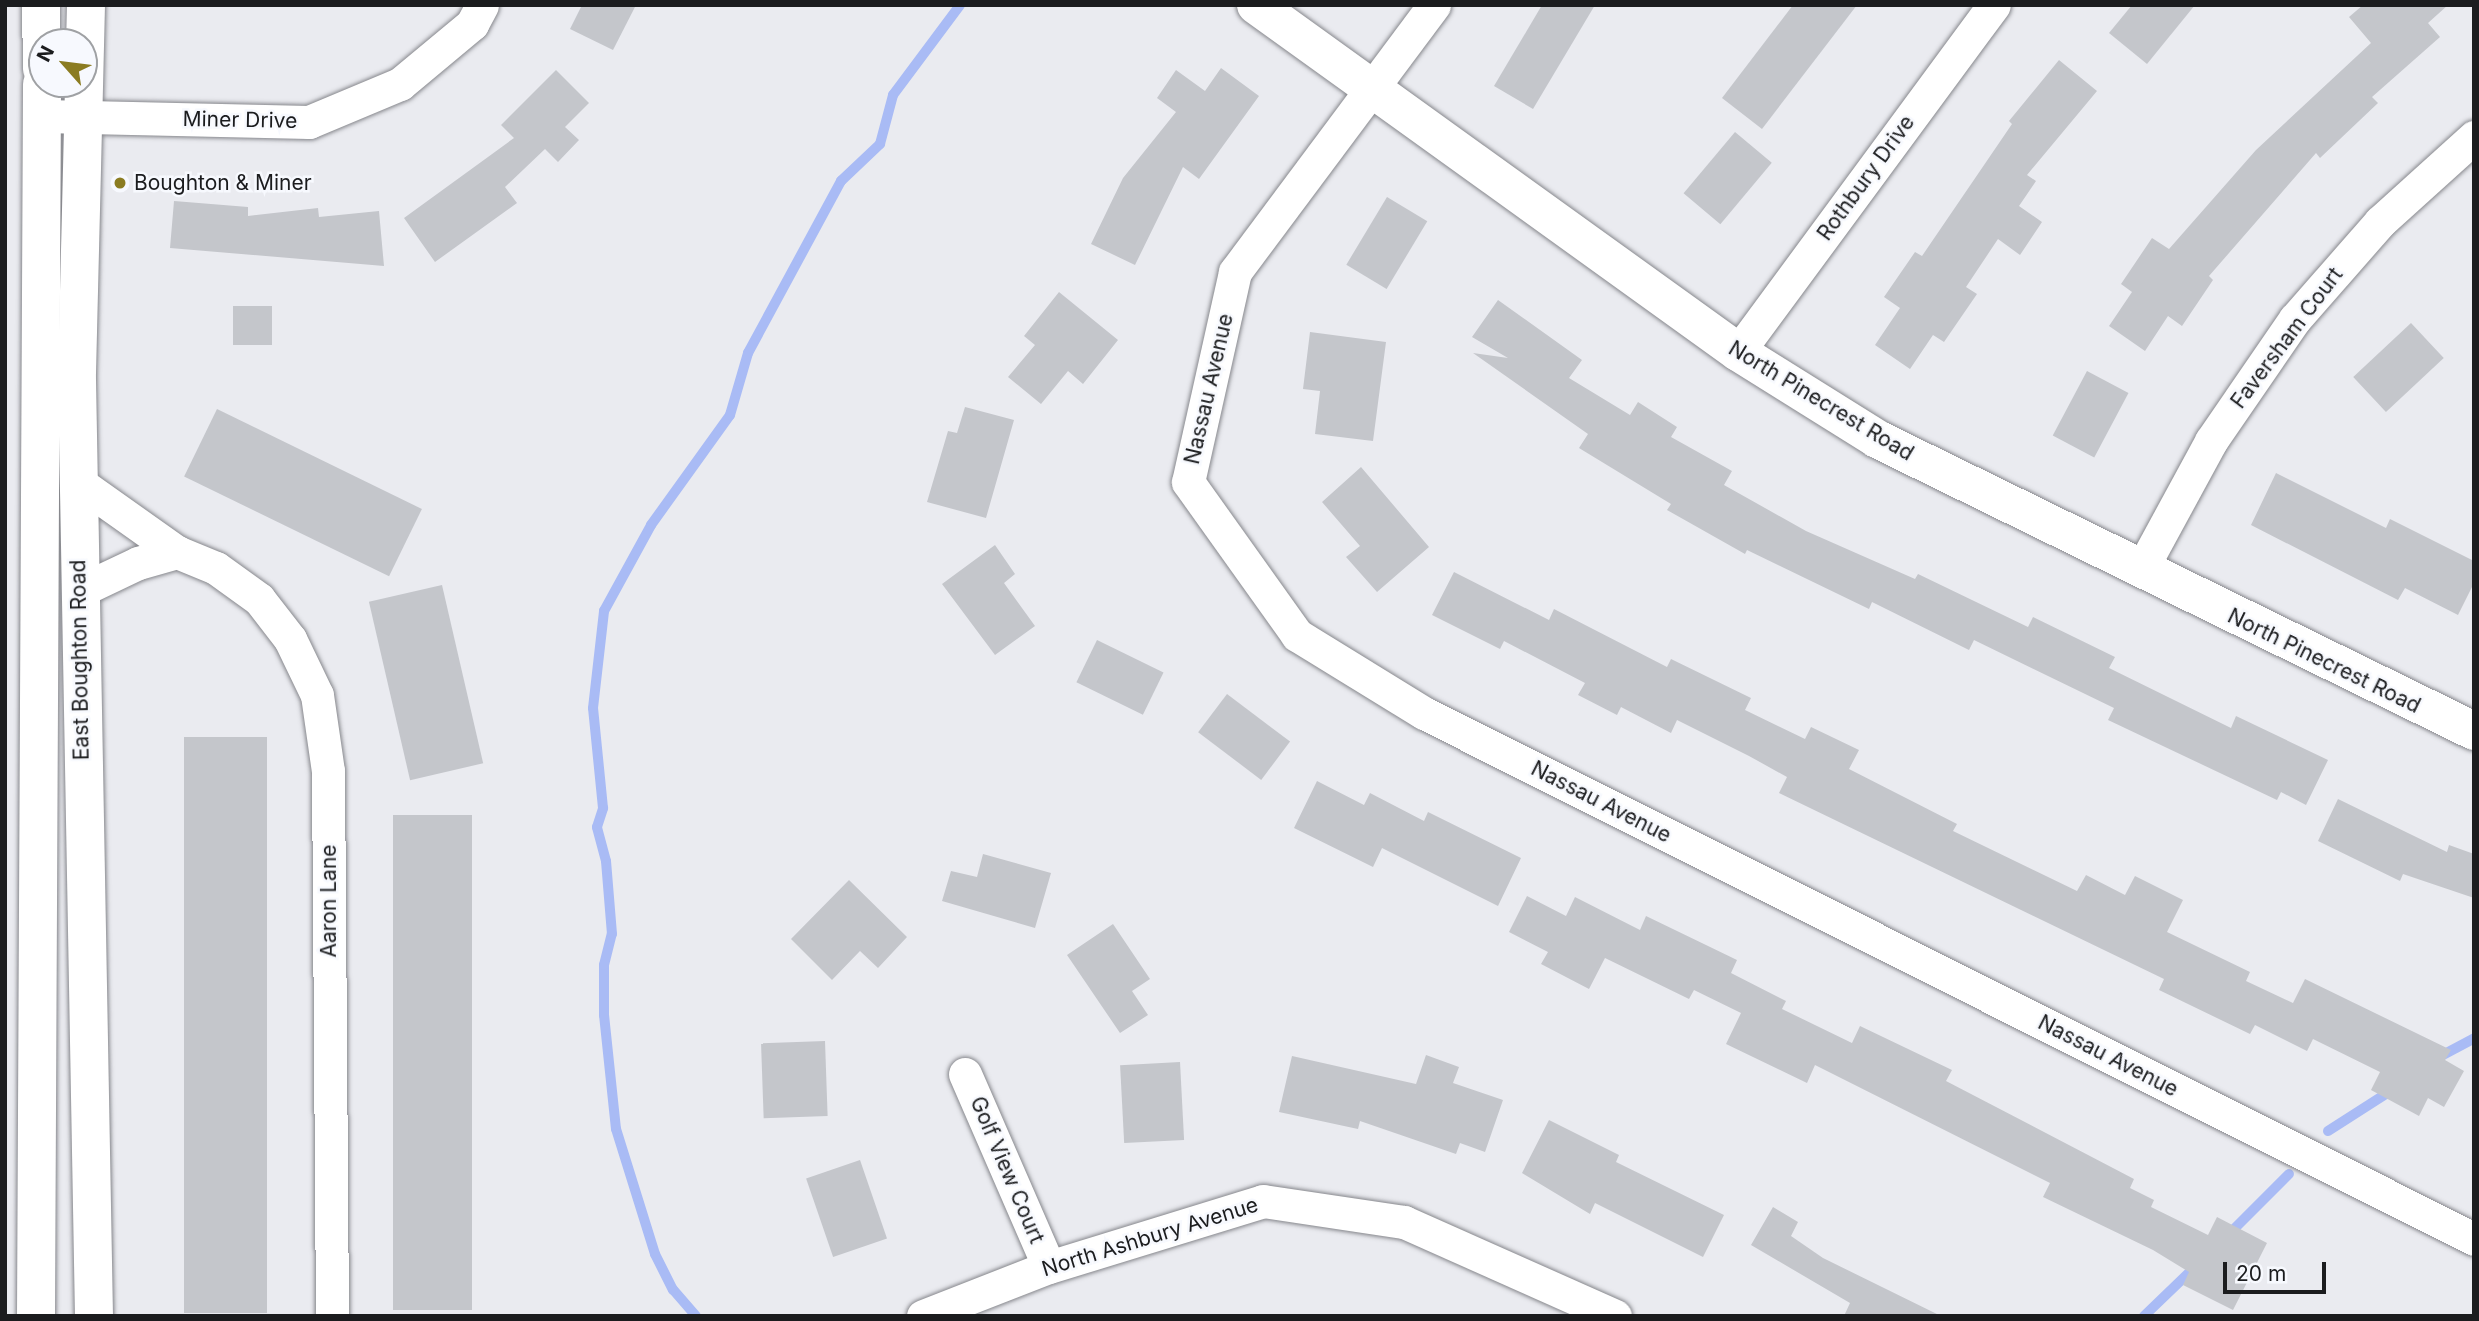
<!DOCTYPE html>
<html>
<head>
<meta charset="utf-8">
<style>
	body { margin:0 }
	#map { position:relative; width:2479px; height:1321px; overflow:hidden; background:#eaebf0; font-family:Inter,sans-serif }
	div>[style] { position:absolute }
	.stream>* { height:10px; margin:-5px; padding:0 5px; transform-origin:5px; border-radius:5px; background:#a9bbf5 }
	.building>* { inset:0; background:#c4c6cb; transform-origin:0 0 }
	.roads { filter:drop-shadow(0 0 2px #86878c) drop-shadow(0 0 2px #86878c) }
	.street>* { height:33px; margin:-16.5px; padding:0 16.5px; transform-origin:16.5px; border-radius:16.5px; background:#fff }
	.secondary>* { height:38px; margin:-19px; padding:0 19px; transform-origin:19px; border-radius:19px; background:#fff }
	.dots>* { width:19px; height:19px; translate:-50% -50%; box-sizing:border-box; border:4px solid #f7f9fe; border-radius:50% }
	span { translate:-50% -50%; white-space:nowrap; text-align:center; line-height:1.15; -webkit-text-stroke:5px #f7f9fe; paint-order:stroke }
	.street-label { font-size:21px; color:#1b1c1e }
	.poi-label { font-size:21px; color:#1b1c1e }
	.left { translate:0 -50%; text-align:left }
	.frame { position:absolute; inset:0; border:7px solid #1b1c1e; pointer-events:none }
	.north { position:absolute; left:28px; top:28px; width:70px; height:70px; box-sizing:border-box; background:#f7f9fe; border:2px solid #9fa1a4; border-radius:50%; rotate:298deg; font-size:19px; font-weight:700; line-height:28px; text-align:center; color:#1b1c1e }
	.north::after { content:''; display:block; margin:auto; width:24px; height:32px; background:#8b7c21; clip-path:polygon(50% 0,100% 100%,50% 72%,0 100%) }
	.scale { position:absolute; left:2223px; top:1262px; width:103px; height:32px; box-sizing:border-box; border:4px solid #1b1c1e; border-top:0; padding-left:9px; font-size:21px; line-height:24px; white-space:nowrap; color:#1b1c1e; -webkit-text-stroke:5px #f7f9fe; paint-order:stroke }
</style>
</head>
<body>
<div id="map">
	<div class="stream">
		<i style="left:2439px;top:1057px;width:40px;rotate:-28deg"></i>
		<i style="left:2328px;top:1131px;width:76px;rotate:-32.6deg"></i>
		<i style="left:2226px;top:1237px;width:89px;rotate:-45deg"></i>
		<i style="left:696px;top:1316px;width:35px;rotate:-131deg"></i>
		<i style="left:673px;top:1290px;width:40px;rotate:-116.6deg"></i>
		<i style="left:655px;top:1254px;width:131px;rotate:-107.3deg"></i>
		<i style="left:616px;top:1129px;width:115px;rotate:-96deg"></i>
		<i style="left:604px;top:1015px;width:50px;rotate:-90deg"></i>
		<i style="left:604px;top:965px;width:32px;rotate:-76deg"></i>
		<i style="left:612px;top:934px;width:73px;rotate:-94.7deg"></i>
		<i style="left:606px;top:861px;width:35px;rotate:-105deg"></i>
		<i style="left:597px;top:827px;width:20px;rotate:-72deg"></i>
		<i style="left:603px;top:808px;width:100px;rotate:-95.7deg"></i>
		<i style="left:593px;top:708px;width:98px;rotate:-83.5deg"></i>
		<i style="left:604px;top:611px;width:98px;rotate:-61.3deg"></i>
		<i style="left:651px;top:525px;width:135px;rotate:-54.3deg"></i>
		<i style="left:730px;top:415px;width:65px;rotate:-73.8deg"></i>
		<i style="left:748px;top:353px;width:196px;rotate:-61.6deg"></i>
		<i style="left:841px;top:181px;width:54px;rotate:-43.5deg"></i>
		<i style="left:880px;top:144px;width:51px;rotate:-75.1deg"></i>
		<i style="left:893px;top:95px;width:112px;rotate:-53.3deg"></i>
		<i style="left:2144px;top:1316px;width:74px;rotate:-43.9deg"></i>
	</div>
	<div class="building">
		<i style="clip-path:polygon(582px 5px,636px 5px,613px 50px,570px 29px)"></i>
		<i style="clip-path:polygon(1542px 5px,1595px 5px,1533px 109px,1494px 86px)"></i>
		<i style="clip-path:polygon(1793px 5px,1857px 5px,1762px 129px,1722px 98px)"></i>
		<i style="clip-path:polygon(2132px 5px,2195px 5px,2147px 64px,2109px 33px)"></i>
		<i style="clip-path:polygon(2363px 5px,2448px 5px,2428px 23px,2440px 37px,2372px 97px,2378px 103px,2320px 158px,2316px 153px,2209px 276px,2213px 280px,2182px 326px,2168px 316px,2145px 351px,2109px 326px,2132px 292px,2121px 284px,2152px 238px,2169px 249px,2256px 150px,2371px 43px,2349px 17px)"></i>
		<i style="clip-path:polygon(2059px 60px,2097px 91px,2027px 175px,2036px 181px,2019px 206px,2042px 222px,2020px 255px,1998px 239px,1966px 287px,1977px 294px,1944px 342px,1933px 335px,1910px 369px,1875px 345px,1900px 308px,1884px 297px,1915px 252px,1922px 256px,2012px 124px,2009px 121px)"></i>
		<i style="clip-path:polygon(1221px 68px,1259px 96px,1199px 179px,1183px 167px,1135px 265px,1091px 244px,1123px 178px,1176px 112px,1157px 98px,1176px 70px,1205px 91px)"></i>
		<i style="clip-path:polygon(556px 70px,589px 103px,565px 127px,579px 140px,558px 162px,545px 149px,505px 187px,517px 203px,435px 262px,404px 218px,514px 138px,501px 125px)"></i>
		<i style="left:1735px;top:132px;width:48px;height:80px;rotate:40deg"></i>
		<i style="left:1387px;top:197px;width:47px;height:79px;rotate:31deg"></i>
		<i style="clip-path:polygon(174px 201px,248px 207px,248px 216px,318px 208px,319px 217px,379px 211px,384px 266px,170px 248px)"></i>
		<i style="clip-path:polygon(1059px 292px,1118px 340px,1083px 384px,1068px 371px,1041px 404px,1008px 377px,1035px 345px,1024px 336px)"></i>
		<i style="clip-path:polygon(1498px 300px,1582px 360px,1569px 378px,1630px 415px,1638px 402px,1677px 427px,1671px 437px,1732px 471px,1724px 485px,1806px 531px,1915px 579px,1918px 574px,2028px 627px,2033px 617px,2115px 657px,2109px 668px,2231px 728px,2236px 716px,2328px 760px,2306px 805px,2281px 792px,2277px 800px,2108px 720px,2114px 708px,1974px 640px,1969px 650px,1872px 602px,1869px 609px,1747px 550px,1745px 554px,1667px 510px,1671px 504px,1579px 448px,1588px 434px,1473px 353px,1508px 358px,1472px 337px)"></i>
		<i style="left:272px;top:306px;width:39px;height:39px;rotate:90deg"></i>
		<i style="left:2411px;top:323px;width:48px;height:79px;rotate:47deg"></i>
		<i style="clip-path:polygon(1310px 332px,1386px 342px,1373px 441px,1315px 434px,1320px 391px,1303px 389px)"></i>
		<i style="left:2087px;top:371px;width:47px;height:73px;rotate:28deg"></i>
		<i style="clip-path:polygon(965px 407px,1014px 420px,986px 518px,927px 502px,948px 431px,957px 433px)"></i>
		<i style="left:217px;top:409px;width:228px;height:75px;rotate:26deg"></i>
		<i style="clip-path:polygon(1361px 467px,1429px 547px,1377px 592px,1346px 557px,1360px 546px,1322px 502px)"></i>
		<i style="clip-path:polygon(2276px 473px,2386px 528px,2390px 519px,2474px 561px,2474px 583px,2458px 615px,2405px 588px,2398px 600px,2251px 525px)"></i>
		<i style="clip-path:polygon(995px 545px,1015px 574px,1004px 583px,1035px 626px,995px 655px,942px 584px)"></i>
		<i style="clip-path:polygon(1454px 572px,1549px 620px,1554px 609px,1667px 667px,1671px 659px,1751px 698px,1745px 710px,1805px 739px,1811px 727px,1859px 750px,1849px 769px,1957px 824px,1953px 831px,2077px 891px,2086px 875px,2125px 895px,2135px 876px,2183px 900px,2167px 932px,2250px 972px,2246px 981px,2293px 1003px,2305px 979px,2451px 1050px,2445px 1060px,2464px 1071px,2444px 1107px,2428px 1098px,2419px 1116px,2371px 1090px,2380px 1072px,2313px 1039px,2307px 1051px,2255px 1025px,2250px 1034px,2159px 990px,2164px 979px,1779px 793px,1787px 777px,1749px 756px,1677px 720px,1671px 733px,1621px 707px,1617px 715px,1578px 695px,1585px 683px,1504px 641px,1500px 649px,1432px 615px)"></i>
		<i style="left:442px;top:585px;width:183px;height:75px;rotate:77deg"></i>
		<i style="left:1097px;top:640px;width:74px;height:47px;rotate:26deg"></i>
		<i style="left:1227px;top:694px;width:79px;height:48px;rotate:37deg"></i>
		<i style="left:184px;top:737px;width:83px;height:576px"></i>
		<i style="clip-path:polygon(1317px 781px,1364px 805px,1370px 793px,1424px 821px,1428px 812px,1521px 858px,1498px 906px,1382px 848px,1373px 867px,1294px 828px)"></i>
		<i style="clip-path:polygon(2338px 799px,2447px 852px,2449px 845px,2474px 854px,2474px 898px,2403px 874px,2400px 881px,2318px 841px)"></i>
		<i style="left:472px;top:815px;width:495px;height:79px;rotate:90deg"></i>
		<i style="clip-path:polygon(983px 854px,1051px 873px,1035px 928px,942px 901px,951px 871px,977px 877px)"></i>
		<i style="clip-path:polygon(849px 880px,907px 937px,878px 968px,860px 951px,832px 980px,791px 939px)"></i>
		<i style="clip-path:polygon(1527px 896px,1566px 916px,1575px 897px,1640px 930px,1646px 916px,1737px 960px,1731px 973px,1786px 1001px,1782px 1009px,1852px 1043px,1860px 1026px,1952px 1070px,1946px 1081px,2134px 1179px,2130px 1188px,2154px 1200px,2151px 1207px,2208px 1235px,2217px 1217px,2267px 1243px,2233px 1310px,2183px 1285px,2189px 1272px,2153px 1250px,2043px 1197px,2050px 1183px,1815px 1065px,1807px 1083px,1726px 1044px,1741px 1013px,1694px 990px,1689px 999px,1605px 958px,1589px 989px,1541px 964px,1548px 952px,1509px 932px)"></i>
		<i style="clip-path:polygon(1113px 924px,1150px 979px,1132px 991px,1148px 1015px,1120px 1033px,1067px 955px)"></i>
		<i style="left:825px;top:1041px;width:75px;height:64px;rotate:88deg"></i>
		<i style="clip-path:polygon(1426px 1055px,1459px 1067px,1453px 1083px,1503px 1100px,1485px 1152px,1460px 1143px,1456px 1154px,1360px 1121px,1358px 1129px,1279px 1112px,1292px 1056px,1416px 1084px)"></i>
		<i style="left:1180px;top:1062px;width:78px;height:60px;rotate:87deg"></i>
		<i style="clip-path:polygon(1549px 1120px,1619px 1155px,1616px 1162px,1724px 1215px,1703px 1257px,1595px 1203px,1590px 1214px,1522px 1173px)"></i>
		<i style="left:860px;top:1160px;width:83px;height:57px;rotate:71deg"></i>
		<i style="clip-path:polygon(1773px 1207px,1798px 1222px,1791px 1236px,1823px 1258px,1941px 1316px,1844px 1316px,1850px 1303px,1751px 1245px)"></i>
	</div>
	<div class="roads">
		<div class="street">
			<i style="left:1434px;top:5px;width:333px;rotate:126.7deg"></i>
			<i style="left:1235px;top:272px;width:215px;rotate:102.6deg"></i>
			<i style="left:1188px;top:482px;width:188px;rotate:54.5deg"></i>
			<i style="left:1297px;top:635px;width:149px;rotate:31.6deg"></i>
			<i style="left:1424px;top:713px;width:1174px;rotate:26.61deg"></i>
			<i style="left:43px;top:116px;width:266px;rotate:1.3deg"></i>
			<i style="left:309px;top:122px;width:99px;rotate:-22.7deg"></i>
			<i style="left:400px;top:84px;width:94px;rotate:-39.8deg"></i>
			<i style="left:472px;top:24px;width:21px;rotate:-62deg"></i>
			<i style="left:1738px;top:352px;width:431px;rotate:-53.6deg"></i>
			<i style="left:78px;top:482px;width:121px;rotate:35.3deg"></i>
			<i style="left:177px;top:552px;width:42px;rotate:22.3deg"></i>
			<i style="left:216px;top:568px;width:53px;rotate:35.8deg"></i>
			<i style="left:259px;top:599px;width:51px;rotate:52.2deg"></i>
			<i style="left:290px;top:639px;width:62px;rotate:64.3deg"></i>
			<i style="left:317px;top:695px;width:77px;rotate:81.8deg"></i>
			<i style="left:328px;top:771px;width:545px;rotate:89.58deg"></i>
			<i style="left:2141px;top:570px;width:147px;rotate:-61.5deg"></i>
			<i style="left:2211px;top:441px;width:148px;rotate:-55.5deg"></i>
			<i style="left:2295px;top:319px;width:129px;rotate:-48.8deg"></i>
			<i style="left:2380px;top:222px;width:127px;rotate:-42.1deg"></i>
			<i style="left:79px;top:591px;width:65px;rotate:-25.4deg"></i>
			<i style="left:138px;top:563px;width:41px;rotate:-15.8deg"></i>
			<i style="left:965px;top:1074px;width:210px;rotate:66.5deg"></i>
			<i style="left:923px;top:1316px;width:135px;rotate:-21.3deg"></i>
			<i style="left:1049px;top:1267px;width:224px;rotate:-17.1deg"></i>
			<i style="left:1263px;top:1201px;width:143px;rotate:8.5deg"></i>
			<i style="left:1404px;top:1222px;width:231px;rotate:24deg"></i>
		</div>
		<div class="secondary">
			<i style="left:41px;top:5px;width:64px;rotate:89.1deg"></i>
			<i style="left:86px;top:5px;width:375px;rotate:91.4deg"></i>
			<i style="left:77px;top:380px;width:936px;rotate:88.96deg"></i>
			<i style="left:1256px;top:5px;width:594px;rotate:35.75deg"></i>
			<i style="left:1738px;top:352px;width:164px;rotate:32deg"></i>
			<i style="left:1877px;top:439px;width:665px;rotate:26.06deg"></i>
			<i style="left:36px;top:1316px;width:1232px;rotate:-89.72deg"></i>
		</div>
	</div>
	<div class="dots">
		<i style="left:120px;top:183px;background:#8b7c21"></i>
	</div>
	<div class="street-label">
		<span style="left:240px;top:120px;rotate:1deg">Miner Drive</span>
		<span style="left:1866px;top:178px;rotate:-54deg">Rothbury Drive</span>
		<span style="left:2287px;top:338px;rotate:-53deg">Faversham Court</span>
		<span style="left:1209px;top:389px;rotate:-77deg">Nassau Avenue</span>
		<span style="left:1821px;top:401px;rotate:31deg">North Pinecrest Road</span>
		<span style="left:80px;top:660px;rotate:-91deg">East Boughton Road</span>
		<span style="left:2324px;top:661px;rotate:26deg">North Pinecrest Road</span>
		<span style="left:1601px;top:802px;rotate:27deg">Nassau Avenue</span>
		<span style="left:329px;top:901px;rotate:-90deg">Aaron Lane</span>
		<span style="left:2108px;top:1056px;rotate:27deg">Nassau Avenue</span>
		<span style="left:1007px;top:1170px;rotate:67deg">Golf View Court</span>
		<span style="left:1150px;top:1237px;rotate:-17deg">North Ashbury Avenue</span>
	</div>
	<div class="poi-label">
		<span class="left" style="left:134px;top:183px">Boughton &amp; Miner</span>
	</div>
	<div class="frame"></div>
	<div class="north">N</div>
	<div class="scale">20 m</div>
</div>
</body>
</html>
